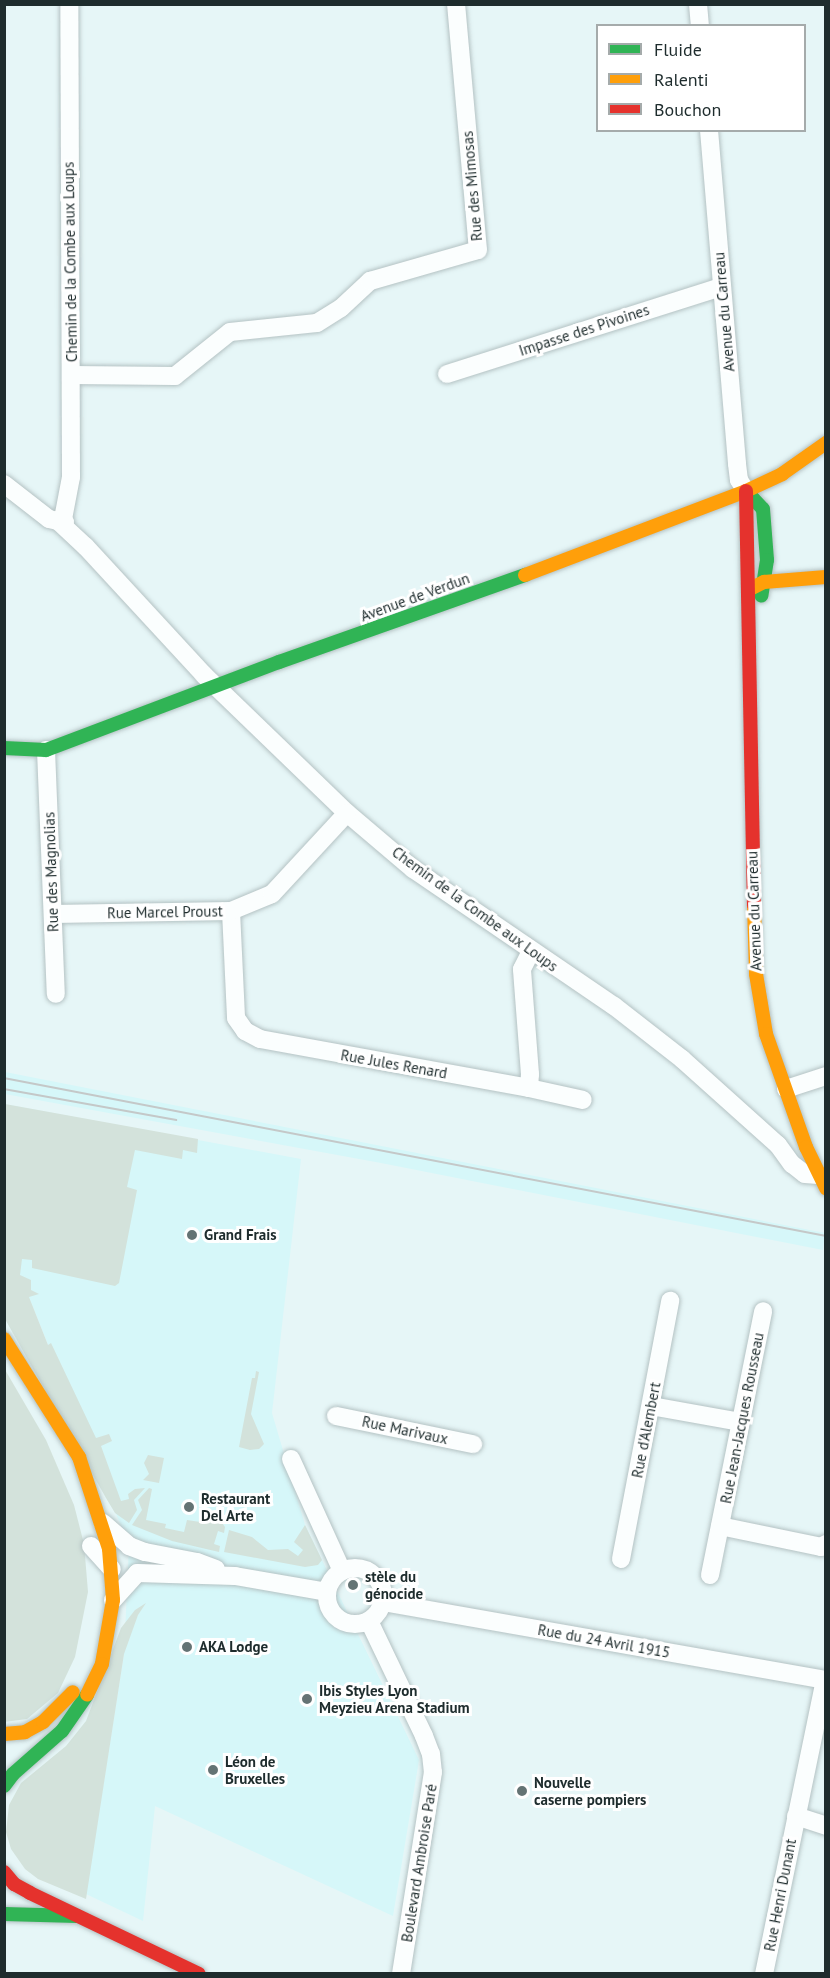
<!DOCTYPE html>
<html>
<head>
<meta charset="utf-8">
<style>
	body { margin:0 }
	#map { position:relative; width:830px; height:1978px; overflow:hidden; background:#e6f6f7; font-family:"PT Sans",sans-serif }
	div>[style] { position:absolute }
	.built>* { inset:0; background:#d6f7f9 }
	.green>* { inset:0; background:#d3e2db }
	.roads { filter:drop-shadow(0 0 2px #b4c2c3) drop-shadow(0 0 2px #b4c2c3) }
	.street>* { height:18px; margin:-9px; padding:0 9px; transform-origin:9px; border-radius:9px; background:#fbfefe }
	.street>.ring { margin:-9px; padding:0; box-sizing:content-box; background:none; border:18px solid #fbfefe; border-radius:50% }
	.fast>* { height:14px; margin:-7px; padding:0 7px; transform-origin:7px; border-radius:7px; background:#30b455 }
	.slow>* { height:14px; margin:-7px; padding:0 7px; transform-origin:7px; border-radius:7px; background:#ff9f0a }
	.jam>* { height:14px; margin:-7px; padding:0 7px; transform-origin:7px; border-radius:7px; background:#e5322d }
	.tram>* { height:1.5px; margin:-0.75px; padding:0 0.75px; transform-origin:0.75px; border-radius:0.75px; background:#c4c8c8 }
	.dots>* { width:16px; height:16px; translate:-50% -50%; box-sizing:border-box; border:3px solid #fff; border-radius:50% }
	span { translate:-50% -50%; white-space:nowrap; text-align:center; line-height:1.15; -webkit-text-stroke:6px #fff; paint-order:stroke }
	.street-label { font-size:15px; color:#1e2c2d }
	.poi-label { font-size:15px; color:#1e2c2d; font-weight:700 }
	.left { translate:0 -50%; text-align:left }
	.frame { position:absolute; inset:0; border:6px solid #1e2c2d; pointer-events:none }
	.legend { position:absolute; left:596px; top:24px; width:210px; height:108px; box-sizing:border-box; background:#fff; border:2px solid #a5abab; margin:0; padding:8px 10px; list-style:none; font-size:18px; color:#1e2c2d }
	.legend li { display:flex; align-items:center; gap:12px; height:30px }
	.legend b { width:30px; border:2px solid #a5abab }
</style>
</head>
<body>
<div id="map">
	<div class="built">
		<i style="clip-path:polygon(5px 1072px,825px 1233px,823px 1250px,381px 1163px,5px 1094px)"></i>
		<i style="clip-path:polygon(4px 1104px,301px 1159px,272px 1413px,305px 1525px,419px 1760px,393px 1916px,155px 1806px,143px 1921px,86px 1894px,124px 1654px,129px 1546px,20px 1275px)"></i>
	</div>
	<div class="green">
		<i style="clip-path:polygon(5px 1104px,198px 1139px,197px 1153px,183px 1150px,182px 1159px,135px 1150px,127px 1187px,137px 1190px,119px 1283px,115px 1286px,32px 1268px,32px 1260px,22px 1259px,20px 1275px,31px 1280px,31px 1290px,39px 1294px,29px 1297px,48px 1345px,51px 1343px,96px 1438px,109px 1434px,112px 1441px,101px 1446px,121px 1501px,129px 1499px,128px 1494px,135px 1489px,145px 1488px,134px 1500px,137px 1510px,129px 1523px,115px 1513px,106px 1498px,5px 1319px)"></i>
		<i style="clip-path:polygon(4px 1368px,46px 1440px,74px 1505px,84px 1544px,88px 1592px,75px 1657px,58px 1693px,27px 1719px,4px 1722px)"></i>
		<i style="clip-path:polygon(256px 1371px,259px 1372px,251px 1414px,264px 1444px,259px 1449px,250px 1450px,239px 1447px,252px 1378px,255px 1378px)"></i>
		<i style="clip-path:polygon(148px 1455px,164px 1458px,159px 1483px,143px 1480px,149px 1474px,144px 1463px)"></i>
		<i style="clip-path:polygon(149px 1488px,152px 1489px,146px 1520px,166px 1524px,165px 1528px,184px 1532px,187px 1520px,207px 1523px,209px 1519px,220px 1520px,225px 1527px,224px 1533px,218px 1531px,214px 1544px,220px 1546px,219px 1552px,172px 1541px,132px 1525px,142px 1510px,138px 1500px)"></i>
		<i style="clip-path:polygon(305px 1525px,322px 1560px,318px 1565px,305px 1567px,224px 1552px,229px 1530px,252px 1537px,268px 1550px,288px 1549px,298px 1556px,303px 1550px,294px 1542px)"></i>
		<i style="clip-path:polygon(146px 1603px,138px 1615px,124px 1654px,86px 1899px,38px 1879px,25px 1869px,11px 1849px,6px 1832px,9px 1805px,21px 1783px,66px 1746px,86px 1721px,121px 1628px,135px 1610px)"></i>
	</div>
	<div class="roads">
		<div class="street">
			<i style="left:698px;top:4px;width:22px;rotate:85deg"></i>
			<i style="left:709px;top:130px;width:335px;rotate:85.2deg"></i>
			<i style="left:737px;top:464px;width:16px;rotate:83deg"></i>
			<i style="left:739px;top:480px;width:13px;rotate:58deg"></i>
			<i style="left:447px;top:374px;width:288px;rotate:-17.6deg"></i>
			<i style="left:71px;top:375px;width:104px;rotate:0.6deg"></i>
			<i style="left:175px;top:376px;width:70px;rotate:-38.7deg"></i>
			<i style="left:230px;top:332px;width:87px;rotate:-5.9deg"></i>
			<i style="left:317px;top:323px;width:28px;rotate:-32deg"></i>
			<i style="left:341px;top:308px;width:40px;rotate:-43deg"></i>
			<i style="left:370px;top:281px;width:112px;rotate:-16deg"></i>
			<i style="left:478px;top:250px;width:247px;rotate:-95.1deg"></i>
			<i style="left:4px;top:484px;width:57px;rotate:37.9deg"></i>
			<i style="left:49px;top:519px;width:9px;rotate:13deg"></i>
			<i style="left:58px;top:521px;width:5px;rotate:-37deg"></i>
			<i style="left:62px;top:518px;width:5px;rotate:53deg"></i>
			<i style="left:63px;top:519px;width:43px;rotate:-79.2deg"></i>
			<i style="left:71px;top:477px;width:473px;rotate:-90.2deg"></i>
			<i style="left:58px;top:521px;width:38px;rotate:43deg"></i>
			<i style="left:86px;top:547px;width:174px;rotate:47.3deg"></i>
			<i style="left:204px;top:675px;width:199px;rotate:44deg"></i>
			<i style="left:347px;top:813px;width:87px;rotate:40.3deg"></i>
			<i style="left:413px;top:869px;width:243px;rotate:34.3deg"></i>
			<i style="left:614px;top:1006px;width:86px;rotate:37.9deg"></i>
			<i style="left:682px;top:1059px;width:129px;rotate:41.9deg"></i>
			<i style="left:778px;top:1145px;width:24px;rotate:54deg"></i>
			<i style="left:792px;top:1164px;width:16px;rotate:38deg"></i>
			<i style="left:805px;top:1174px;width:13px;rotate:4deg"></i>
			<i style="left:46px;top:750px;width:244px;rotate:87.7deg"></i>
			<i style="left:231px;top:911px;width:107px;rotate:87.3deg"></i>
			<i style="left:236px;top:1018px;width:16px;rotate:55deg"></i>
			<i style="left:245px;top:1031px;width:17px;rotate:28deg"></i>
			<i style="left:260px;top:1039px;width:273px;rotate:10.3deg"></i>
			<i style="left:529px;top:1088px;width:14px;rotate:-86deg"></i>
			<i style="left:530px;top:1074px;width:105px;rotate:-94.4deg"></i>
			<i style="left:522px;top:969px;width:20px;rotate:-63deg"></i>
			<i style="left:53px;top:914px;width:178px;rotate:-1deg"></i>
			<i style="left:231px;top:911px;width:44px;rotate:-22.5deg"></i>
			<i style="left:272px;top:894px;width:110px;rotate:-47.2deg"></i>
			<i style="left:529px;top:1088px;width:55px;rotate:12.5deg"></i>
			<i style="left:786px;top:1089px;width:42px;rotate:-18deg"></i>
			<i style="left:651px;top:1406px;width:91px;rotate:10.1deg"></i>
			<i style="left:336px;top:1416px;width:140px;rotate:11.6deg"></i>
			<i style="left:291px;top:1459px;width:123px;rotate:65.5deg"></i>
			<i style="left:103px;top:1523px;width:35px;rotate:41deg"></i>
			<i style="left:129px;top:1546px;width:17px;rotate:21deg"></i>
			<i style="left:145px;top:1552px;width:53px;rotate:10.9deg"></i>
			<i style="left:197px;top:1562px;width:20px;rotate:20deg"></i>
			<i style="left:720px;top:1526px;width:103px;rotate:11.7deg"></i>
			<i style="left:821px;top:1547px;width:6px;rotate:-31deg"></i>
			<i style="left:91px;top:1546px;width:31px;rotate:48deg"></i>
			<i style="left:621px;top:1559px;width:263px;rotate:-79.2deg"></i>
			<i class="ring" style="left:327px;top:1568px;width:38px;height:38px"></i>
			<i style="left:710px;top:1575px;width:269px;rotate:-78.6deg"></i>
			<i style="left:113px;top:1600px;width:36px;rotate:-48deg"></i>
			<i style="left:137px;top:1573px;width:98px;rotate:1.8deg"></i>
			<i style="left:235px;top:1576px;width:93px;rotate:9.9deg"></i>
			<i style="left:383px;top:1602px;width:450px;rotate:10deg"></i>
			<i style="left:369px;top:1621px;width:127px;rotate:64.4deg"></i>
			<i style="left:424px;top:1736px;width:19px;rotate:69deg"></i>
			<i style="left:431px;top:1754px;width:18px;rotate:84deg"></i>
			<i style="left:433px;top:1772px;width:205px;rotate:99deg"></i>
			<i style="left:796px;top:1816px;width:32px;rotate:18deg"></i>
			<i style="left:764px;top:1974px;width:300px;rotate:-78.3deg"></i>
		</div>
		<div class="fast">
			<i style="left:747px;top:492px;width:23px;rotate:47deg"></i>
			<i style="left:763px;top:509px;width:51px;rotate:85.5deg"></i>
			<i style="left:767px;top:560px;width:36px;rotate:99deg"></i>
			<i style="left:4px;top:748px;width:42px;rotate:2.7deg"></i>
			<i style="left:46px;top:750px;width:249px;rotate:-20.7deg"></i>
			<i style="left:279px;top:662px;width:261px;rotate:-19.5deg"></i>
			<i style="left:4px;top:1786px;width:15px;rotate:-53deg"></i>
			<i style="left:13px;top:1774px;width:65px;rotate:-41.3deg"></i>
			<i style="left:62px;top:1731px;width:44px;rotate:-55.2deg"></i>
			<i style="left:4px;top:1914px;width:73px;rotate:1.6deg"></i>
		</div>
		<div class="slow">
			<i style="left:525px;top:575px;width:236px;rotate:-20.8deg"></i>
			<i style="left:746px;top:491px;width:40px;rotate:-25deg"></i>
			<i style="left:782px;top:474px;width:54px;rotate:-35.2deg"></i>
			<i style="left:750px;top:589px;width:16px;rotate:-27deg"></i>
			<i style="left:764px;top:582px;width:62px;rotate:-4.6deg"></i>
			<i style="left:754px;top:905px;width:69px;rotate:88.3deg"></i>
			<i style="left:756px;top:974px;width:61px;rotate:80.5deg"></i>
			<i style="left:766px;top:1034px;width:120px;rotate:70.5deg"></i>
			<i style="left:806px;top:1147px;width:46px;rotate:64deg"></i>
			<i style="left:4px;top:1339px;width:140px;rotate:57.6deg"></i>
			<i style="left:79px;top:1457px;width:97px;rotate:71.9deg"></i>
			<i style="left:109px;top:1549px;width:51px;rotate:85.5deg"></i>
			<i style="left:113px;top:1600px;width:65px;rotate:99.8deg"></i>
			<i style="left:102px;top:1664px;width:34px;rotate:116deg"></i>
			<i style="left:4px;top:1734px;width:21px;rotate:-5deg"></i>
			<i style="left:25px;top:1732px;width:21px;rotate:-29deg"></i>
			<i style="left:43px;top:1722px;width:42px;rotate:-45deg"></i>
		</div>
		<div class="jam">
			<i style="left:746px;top:491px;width:414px;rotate:88.9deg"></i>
			<i style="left:4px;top:1872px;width:16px;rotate:50deg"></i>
			<i style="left:14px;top:1884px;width:18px;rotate:29deg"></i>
			<i style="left:30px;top:1893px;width:187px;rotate:25.6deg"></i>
		</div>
	</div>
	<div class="tram">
		<i style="left:4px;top:1078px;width:837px;rotate:10.88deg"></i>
		<i style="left:4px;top:1089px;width:175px;rotate:10.2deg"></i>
	</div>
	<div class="dots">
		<i style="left:192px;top:1235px;background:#647374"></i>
		<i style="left:189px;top:1507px;background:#647374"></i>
		<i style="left:353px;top:1585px;background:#647374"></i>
		<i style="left:187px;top:1647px;background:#647374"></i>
		<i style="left:307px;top:1699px;background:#647374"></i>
		<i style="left:213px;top:1770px;background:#647374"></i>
		<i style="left:522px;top:1791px;background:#647374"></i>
	</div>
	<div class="street-label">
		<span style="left:472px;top:186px;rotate:-95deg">Rue des Mimosas</span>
		<span style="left:70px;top:262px;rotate:-91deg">Chemin de la Combe aux Loups</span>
		<span style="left:724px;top:312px;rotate:-95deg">Avenue du Carreau</span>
		<span style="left:584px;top:330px;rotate:-18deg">Impasse des Pivoines</span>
		<span style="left:415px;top:597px;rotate:-20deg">Avenue de Verdun</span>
		<span style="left:51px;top:872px;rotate:-92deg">Rue des Magnolias</span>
		<span style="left:475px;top:909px;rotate:36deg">Chemin de la Combe aux Loups</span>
		<span style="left:754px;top:911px;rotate:-92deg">Avenue du Carreau</span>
		<span style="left:165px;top:912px;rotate:-1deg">Rue Marcel Proust</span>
		<span style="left:394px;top:1064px;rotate:10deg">Rue Jules Renard</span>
		<span style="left:742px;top:1418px;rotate:-79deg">Rue Jean-Jacques Rousseau</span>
		<span style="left:405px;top:1430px;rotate:12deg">Rue Marivaux</span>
		<span style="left:646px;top:1430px;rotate:-79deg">Rue d'Alembert</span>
		<span style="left:604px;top:1641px;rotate:10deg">Rue du 24 Avril 1915</span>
		<span style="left:419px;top:1863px;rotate:-81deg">Boulevard Ambroise Paré</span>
		<span style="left:780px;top:1895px;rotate:-79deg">Rue Henri Dunant</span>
	</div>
	<div class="poi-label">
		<span class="left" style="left:204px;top:1235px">Grand Frais</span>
		<span class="left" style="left:201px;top:1507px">Restaurant<br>Del Arte</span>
		<span class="left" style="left:365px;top:1585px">stèle du<br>génocide</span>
		<span class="left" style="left:199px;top:1647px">AKA Lodge</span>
		<span class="left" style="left:319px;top:1699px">Ibis Styles Lyon<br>Meyzieu Arena Stadium</span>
		<span class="left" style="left:225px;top:1770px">Léon de<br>Bruxelles</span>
		<span class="left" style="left:534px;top:1791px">Nouvelle<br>caserne pompiers</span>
	</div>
	<div class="frame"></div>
	<ul class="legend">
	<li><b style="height:8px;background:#30b455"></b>Fluide</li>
	<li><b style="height:8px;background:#ff9f0a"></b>Ralenti</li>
	<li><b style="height:8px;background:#e5322d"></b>Bouchon</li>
	</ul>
</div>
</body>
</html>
